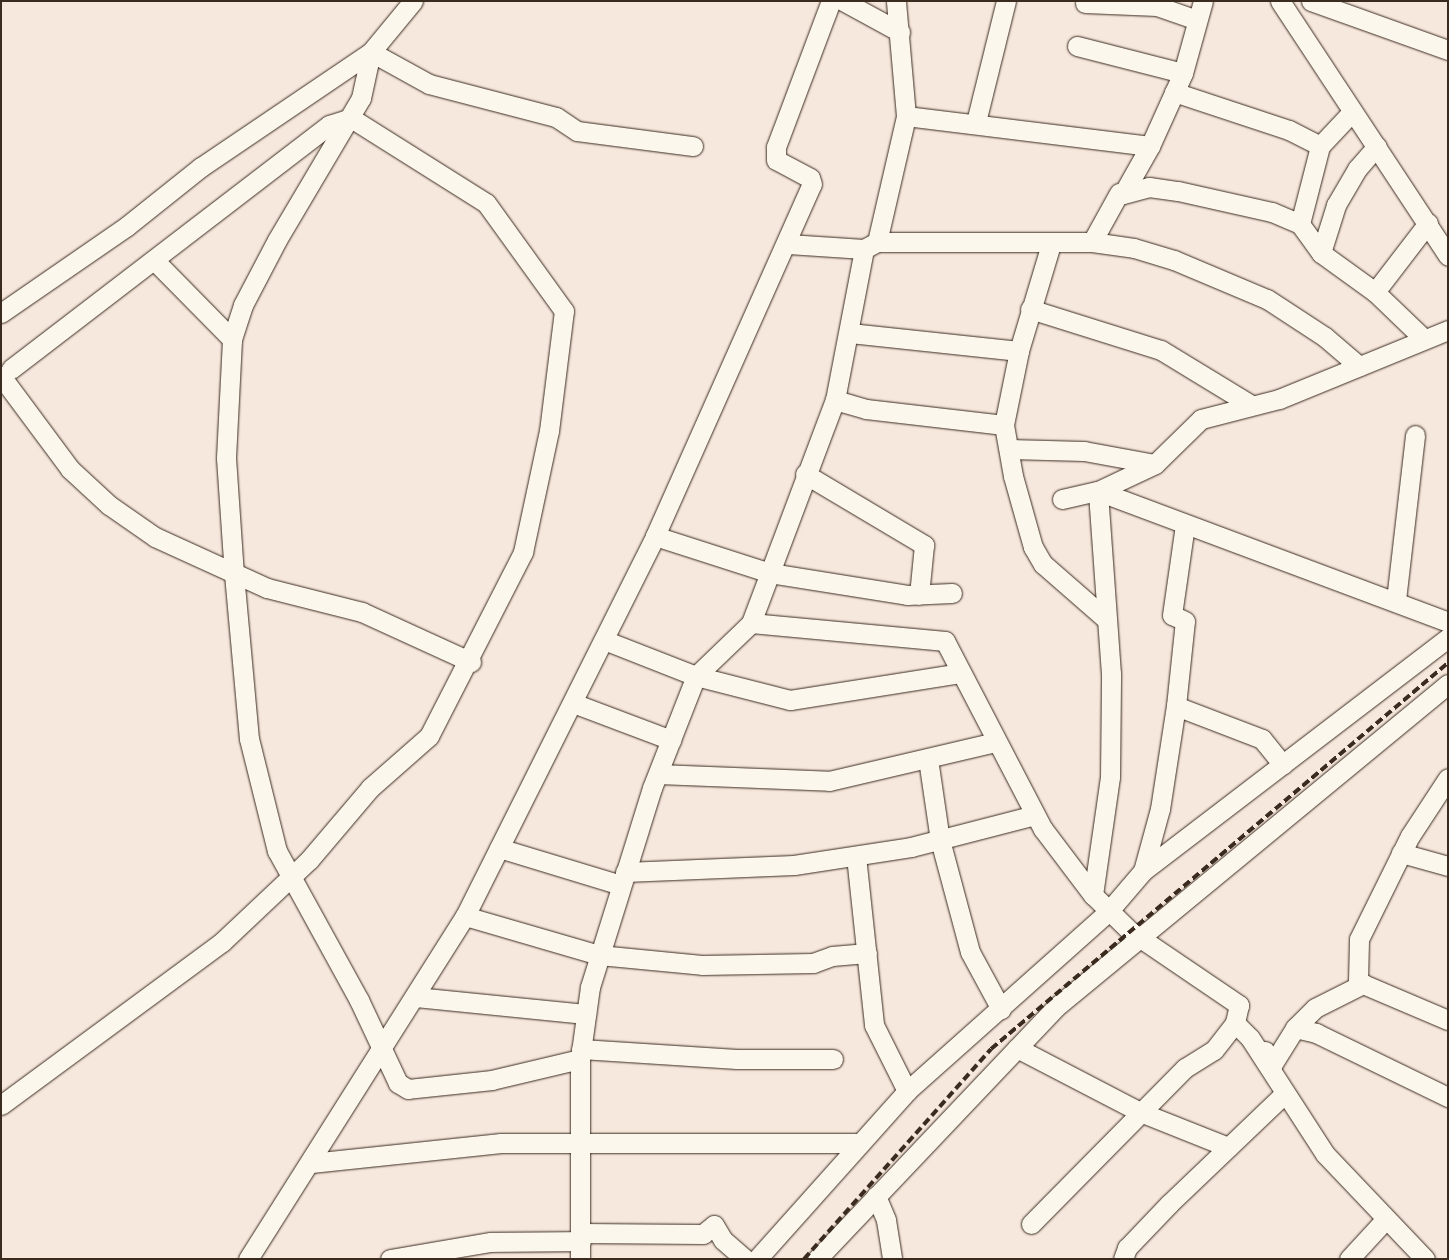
<!DOCTYPE html>
<html>
<head>
<meta charset="utf-8">
<style>
	body { margin:0 }
	#map { position:relative; width:1449px; height:1260px; overflow:hidden; background:#f7e8dd; font-family:"Architects Daughter",sans-serif }
	div>[style] { position:absolute }
	.roads { filter:drop-shadow(0 0 1px #3b2a1e) drop-shadow(0 0 1px #3b2a1e) }
	.minor>* { height:19px; margin:-9.5px; padding:0 9.5px; transform-origin:9.5px; border-radius:9.5px; background:#fbf7ec }
	.rail>* { height:4px; margin-top:-2px; transform-origin:0; background:repeating-linear-gradient(90deg,#3b2a1e 0 8px,transparent 0 12px) }
	span { translate:-50% -50%; white-space:nowrap; text-align:center; line-height:1.15; -webkit-text-stroke:4px #fbf7ec; paint-order:stroke }
	.frame { position:absolute; inset:0; border:2px solid #3b2a1e; pointer-events:none }
</style>
</head>
<body>
<div id="map">
	<div class="roads">
		<div class="minor">
			<i style="left:843px;top:1px;width:65px;rotate:28.5deg"></i>
			<i style="left:1203px;top:1px;width:75px;rotate:105.5deg"></i>
			<i style="left:1183px;top:73px;width:80px;rotate:114.3deg"></i>
			<i style="left:1150px;top:146px;width:55px;rotate:119.4deg"></i>
			<i style="left:1123px;top:194px;width:27px;rotate:-15deg"></i>
			<i style="left:1149px;top:187px;width:29px;rotate:8deg"></i>
			<i style="left:1178px;top:191px;width:96px;rotate:12.6deg"></i>
			<i style="left:1272px;top:212px;width:30px;rotate:23deg"></i>
			<i style="left:1300px;top:224px;width:81px;rotate:-75.6deg"></i>
			<i style="left:1320px;top:146px;width:47px;rotate:-46.7deg"></i>
			<i style="left:1280px;top:1px;width:305px;rotate:56.6deg"></i>
			<i style="left:1311px;top:1px;width:145px;rotate:19.7deg"></i>
			<i style="left:1085px;top:3px;width:72px;rotate:2.4deg"></i>
			<i style="left:1157px;top:6px;width:42px;rotate:19.3deg"></i>
			<i style="left:1077px;top:46px;width:109px;rotate:14.3deg"></i>
			<i style="left:1174px;top:92px;width:121px;rotate:18.3deg"></i>
			<i style="left:1289px;top:130px;width:35px;rotate:27deg"></i>
			<i style="left:906px;top:116px;width:246px;rotate:7deg"></i>
			<i style="left:976px;top:122px;width:125px;rotate:-76.1deg"></i>
			<i style="left:1119px;top:193px;width:56px;rotate:118.9deg"></i>
			<i style="left:1092px;top:242px;width:42px;rotate:8.1deg"></i>
			<i style="left:1134px;top:248px;width:42px;rotate:16.7deg"></i>
			<i style="left:1174px;top:260px;width:101px;rotate:22.8deg"></i>
			<i style="left:1267px;top:299px;width:69px;rotate:33.2deg"></i>
			<i style="left:1325px;top:337px;width:45px;rotate:40.5deg"></i>
			<i style="left:1300px;top:224px;width:36px;rotate:54deg"></i>
			<i style="left:1321px;top:253px;width:67px;rotate:35.8deg"></i>
			<i style="left:1375px;top:292px;width:68px;rotate:43.8deg"></i>
			<i style="left:877px;top:242px;width:215px"></i>
			<i style="left:788px;top:244px;width:76px;rotate:3.8deg"></i>
			<i style="left:1051px;top:244px;width:112px;rotate:106.7deg"></i>
			<i style="left:1019px;top:351px;width:76px;rotate:101.5deg"></i>
			<i style="left:1004px;top:425px;width:52px;rotate:80deg"></i>
			<i style="left:1013px;top:476px;width:74px;rotate:74.3deg"></i>
			<i style="left:1033px;top:547px;width:20px;rotate:60deg"></i>
			<i style="left:1043px;top:564px;width:84px;rotate:41.1deg"></i>
			<i style="left:1321px;top:253px;width:50px;rotate:-72.6deg"></i>
			<i style="left:1336px;top:205px;width:42px;rotate:-59.7deg"></i>
			<i style="left:1357px;top:169px;width:30px;rotate:-49deg"></i>
			<i style="left:155px;top:261px;width:110px;rotate:45.4deg"></i>
			<i style="left:1375px;top:292px;width:87px;rotate:-52.5deg"></i>
			<i style="left:1030px;top:309px;width:137px;rotate:17.4deg"></i>
			<i style="left:1161px;top:350px;width:105px;rotate:31.4deg"></i>
			<i style="left:1px;top:313px;width:153px;rotate:-34.6deg"></i>
			<i style="left:127px;top:226px;width:95px;rotate:-38.6deg"></i>
			<i style="left:201px;top:167px;width:205px;rotate:-34.1deg"></i>
			<i style="left:371px;top:52px;width:66px;rotate:-50.5deg"></i>
			<i style="left:850px;top:333px;width:170px;rotate:6.1deg"></i>
			<i style="left:1px;top:376px;width:116px;rotate:53.4deg"></i>
			<i style="left:70px;top:469px;width:53px;rotate:42.7deg"></i>
			<i style="left:109px;top:505px;width:56px;rotate:34.8deg"></i>
			<i style="left:155px;top:537px;width:123px;rotate:24.5deg"></i>
			<i style="left:267px;top:588px;width:98px;rotate:14.2deg"></i>
			<i style="left:362px;top:612px;width:120px;rotate:24.6deg"></i>
			<i style="left:835px;top:400px;width:32px;rotate:16deg"></i>
			<i style="left:866px;top:409px;width:139px;rotate:6.6deg"></i>
			<i style="left:1009px;top:449px;width:75px;rotate:1.5deg"></i>
			<i style="left:1084px;top:451px;width:72px;rotate:10.4deg"></i>
			<i style="left:805px;top:474px;width:139px;rotate:30.8deg"></i>
			<i style="left:924px;top:545px;width:50px;rotate:95.7deg"></i>
			<i style="left:1062px;top:499px;width:37px;rotate:-13deg"></i>
			<i style="left:1098px;top:491px;width:374px;rotate:20.5deg"></i>
			<i style="left:655px;top:536px;width:121px;rotate:17.8deg"></i>
			<i style="left:770px;top:573px;width:139px;rotate:9.1deg"></i>
			<i style="left:907px;top:595px;width:45px;rotate:-2.5deg"></i>
			<i style="left:1396px;top:600px;width:166px;rotate:-83.4deg"></i>
			<i style="left:751px;top:623px;width:195px;rotate:5.3deg"></i>
			<i style="left:945px;top:641px;width:212px;rotate:62.5deg"></i>
			<i style="left:1043px;top:829px;width:83px;rotate:52.9deg"></i>
			<i style="left:1093px;top:895px;width:52px;rotate:44.2deg"></i>
			<i style="left:1130px;top:931px;width:132px;rotate:34.2deg"></i>
			<i style="left:1239px;top:1005px;width:18px;rotate:103deg"></i>
			<i style="left:1235px;top:1023px;width:21px;rotate:45deg"></i>
			<i style="left:1250px;top:1038px;width:138px;rotate:57.1deg"></i>
			<i style="left:1325px;top:1154px;width:145px;rotate:46.4deg"></i>
			<i style="left:604px;top:640px;width:99px;rotate:21.4deg"></i>
			<i style="left:696px;top:676px;width:97px;rotate:14.3deg"></i>
			<i style="left:790px;top:700px;width:172px;rotate:-9deg"></i>
			<i style="left:573px;top:703px;width:105px;rotate:20.7deg"></i>
			<i style="left:1176px;top:706px;width:92px;rotate:21deg"></i>
			<i style="left:1262px;top:739px;width:33px;rotate:51deg"></i>
			<i style="left:928px;top:759px;width:82px;rotate:81.6deg"></i>
			<i style="left:940px;top:840px;width:116px;rotate:75deg"></i>
			<i style="left:970px;top:952px;width:65px;rotate:61.5deg"></i>
			<i style="left:658px;top:774px;width:171px;rotate:2.3deg"></i>
			<i style="left:829px;top:781px;width:171px;rotate:-13.2deg"></i>
			<i style="left:499px;top:848px;width:127px;rotate:16.9deg"></i>
			<i style="left:1401px;top:853px;width:49px;rotate:15.5deg"></i>
			<i style="left:856px;top:856px;width:170px;rotate:83.9deg"></i>
			<i style="left:874px;top:1025px;width:74px;rotate:63.4deg"></i>
			<i style="left:1143px;top:871px;width:64px;rotate:-74.7deg"></i>
			<i style="left:1160px;top:809px;width:104px;rotate:-81.2deg"></i>
			<i style="left:1176px;top:706px;width:85px;rotate:-84deg"></i>
			<i style="left:1185px;top:621px;width:14px;rotate:-155deg"></i>
			<i style="left:1172px;top:615px;width:91px;rotate:-81.8deg"></i>
			<i style="left:625px;top:872px;width:169px;rotate:-2.4deg"></i>
			<i style="left:794px;top:865px;width:118px;rotate:-8.7deg"></i>
			<i style="left:911px;top:847px;width:128px;rotate:-14.5deg"></i>
			<i style="left:1093px;top:895px;width:119px;rotate:-81.8deg"></i>
			<i style="left:1110px;top:777px;width:103px;rotate:-89.4deg"></i>
			<i style="left:1111px;top:674px;width:183px;rotate:-94.1deg"></i>
			<i style="left:1098px;top:491px;width:63px;rotate:-25.3deg"></i>
			<i style="left:1155px;top:464px;width:64px;rotate:-44.4deg"></i>
			<i style="left:1201px;top:419px;width:81px;rotate:-14.4deg"></i>
			<i style="left:1279px;top:399px;width:183px;rotate:-22.2deg"></i>
			<i style="left:465px;top:916px;width:140px;rotate:16.2deg"></i>
			<i style="left:599px;top:955px;width:103px;rotate:5.5deg"></i>
			<i style="left:702px;top:965px;width:111px;rotate:-1deg"></i>
			<i style="left:813px;top:963px;width:20px;rotate:-20deg"></i>
			<i style="left:832px;top:956px;width:35px;rotate:-5deg"></i>
			<i style="left:1363px;top:984px;width:6px;rotate:-149deg"></i>
			<i style="left:1358px;top:981px;width:42px;rotate:-88.6deg"></i>
			<i style="left:1359px;top:939px;width:115px;rotate:-63.7deg"></i>
			<i style="left:1410px;top:836px;width:69px;rotate:-56.8deg"></i>
			<i style="left:415px;top:997px;width:172px;rotate:5.7deg"></i>
			<i style="left:1295px;top:1028px;width:22px;rotate:13deg"></i>
			<i style="left:1316px;top:1033px;width:147px;rotate:25.9deg"></i>
			<i style="left:1017px;top:1048px;width:139px;rotate:27.5deg"></i>
			<i style="left:1140px;top:1112px;width:95px;rotate:21.7deg"></i>
			<i style="left:581px;top:1049px;width:156px;rotate:3.7deg"></i>
			<i style="left:737px;top:1059px;width:96px"></i>
			<i style="left:1265px;top:1051px;width:16px;rotate:63deg"></i>
			<i style="left:1272px;top:1065px;width:44px;rotate:-58.1deg"></i>
			<i style="left:1295px;top:1028px;width:28px;rotate:-45deg"></i>
			<i style="left:1315px;top:1008px;width:54px;rotate:-26.6deg"></i>
			<i style="left:1363px;top:984px;width:92px;rotate:23deg"></i>
			<i style="left:580px;top:1059px;width:90px;rotate:166.6deg"></i>
			<i style="left:492px;top:1080px;width:84px;rotate:173.9deg"></i>
			<i style="left:408px;top:1089px;width:12px;rotate:-149deg"></i>
			<i style="left:398px;top:1083px;width:92px;rotate:-115.2deg"></i>
			<i style="left:359px;top:1000px;width:170px;rotate:-118.8deg"></i>
			<i style="left:277px;top:851px;width:115px;rotate:-104deg"></i>
			<i style="left:249px;top:739px;width:165px;rotate:-95.2deg"></i>
			<i style="left:234px;top:575px;width:117px;rotate:-93.9deg"></i>
			<i style="left:226px;top:458px;width:119px;rotate:-87.1deg"></i>
			<i style="left:232px;top:339px;width:36px;rotate:-72deg"></i>
			<i style="left:243px;top:305px;width:73px;rotate:-62.4deg"></i>
			<i style="left:277px;top:240px;width:165px;rotate:-59.4deg"></i>
			<i style="left:361px;top:98px;width:47px;rotate:-77.7deg"></i>
			<i style="left:371px;top:52px;width:66px;rotate:28.9deg"></i>
			<i style="left:429px;top:84px;width:131px;rotate:14.6deg"></i>
			<i style="left:556px;top:117px;width:25px;rotate:34deg"></i>
			<i style="left:577px;top:131px;width:117px;rotate:7.4deg"></i>
			<i style="left:1px;top:1105px;width:275px;rotate:-36.4deg"></i>
			<i style="left:222px;top:942px;width:120px;rotate:-43.3deg"></i>
			<i style="left:309px;top:860px;width:94px;rotate:-49.7deg"></i>
			<i style="left:370px;top:788px;width:79px;rotate:-41.4deg"></i>
			<i style="left:429px;top:736px;width:207px;rotate:-62.9deg"></i>
			<i style="left:523px;top:552px;width:124px;rotate:-77.9deg"></i>
			<i style="left:549px;top:431px;width:121px;rotate:-82.9deg"></i>
			<i style="left:564px;top:311px;width:133px;rotate:-125.8deg"></i>
			<i style="left:486px;top:203px;width:160px;rotate:-147.8deg"></i>
			<i style="left:351px;top:118px;width:23px;rotate:162deg"></i>
			<i style="left:329px;top:125px;width:401px;rotate:142.5deg"></i>
			<i style="left:311px;top:1163px;width:191px;rotate:-6deg"></i>
			<i style="left:501px;top:1143px;width:357px"></i>
			<i style="left:876px;top:1196px;width:26px;rotate:67deg"></i>
			<i style="left:886px;top:1220px;width:39px;rotate:81deg"></i>
			<i style="left:1031px;top:1224px;width:219px;rotate:-45.4deg"></i>
			<i style="left:1185px;top:1068px;width:34px;rotate:-32deg"></i>
			<i style="left:1214px;top:1050px;width:34px;rotate:-52deg"></i>
			<i style="left:581px;top:1233px;width:122px;rotate:0.5deg"></i>
			<i style="left:703px;top:1234px;width:14px;rotate:-39deg"></i>
			<i style="left:714px;top:1225px;width:17px;rotate:59deg"></i>
			<i style="left:723px;top:1240px;width:29px;rotate:41deg"></i>
			<i style="left:248px;top:1259px;width:406px;rotate:-57.7deg"></i>
			<i style="left:465px;top:916px;width:425px;rotate:-63.4deg"></i>
			<i style="left:655px;top:536px;width:385px;rotate:-66deg"></i>
			<i style="left:812px;top:184px;width:6px;rotate:-108deg"></i>
			<i style="left:810px;top:178px;width:38px;rotate:-152deg"></i>
			<i style="left:776px;top:160px;width:13px;rotate:-90deg"></i>
			<i style="left:776px;top:147px;width:156px;rotate:-69.4deg"></i>
			<i style="left:390px;top:1259px;width:102px;rotate:-9.6deg"></i>
			<i style="left:491px;top:1242px;width:90px;rotate:-0.6deg"></i>
			<i style="left:580px;top:1259px;width:200px;rotate:-90deg"></i>
			<i style="left:580px;top:1059px;width:73px;rotate:-82.1deg"></i>
			<i style="left:590px;top:987px;width:208px;rotate:-72.7deg"></i>
			<i style="left:652px;top:788px;width:120px;rotate:-68.6deg"></i>
			<i style="left:696px;top:676px;width:76px;rotate:-43.9deg"></i>
			<i style="left:751px;top:623px;width:238px;rotate:-69.4deg"></i>
			<i style="left:835px;top:400px;width:154px;rotate:-79.1deg"></i>
			<i style="left:864px;top:249px;width:15px;rotate:-28deg"></i>
			<i style="left:877px;top:242px;width:129px;rotate:-77deg"></i>
			<i style="left:906px;top:116px;width:115px;rotate:-95deg"></i>
			<i style="left:757px;top:1259px;width:225px;rotate:-48.2deg"></i>
			<i style="left:907px;top:1091px;width:268px;rotate:-41.7deg"></i>
			<i style="left:1107px;top:913px;width:55px;rotate:-49.4deg"></i>
			<i style="left:1143px;top:871px;width:384px;rotate:-37.4deg"></i>
			<i style="left:817px;top:1259px;width:347px;rotate:-46.5deg"></i>
			<i style="left:1056px;top:1007px;width:508px;rotate:-39.49deg"></i>
			<i style="left:1123px;top:1259px;width:12px;rotate:-70deg"></i>
			<i style="left:1127px;top:1248px;width:61px;rotate:-46.3deg"></i>
			<i style="left:1169px;top:1204px;width:158px;rotate:-43.7deg"></i>
			<i style="left:1349px;top:1259px;width:52px;rotate:-47.4deg"></i>
		</div>
	</div>
	<div class="rail">
		<i style="left:804px;top:1259px;width:281px;rotate:-48.3deg"></i>
		<i style="left:991px;top:1049px;width:598px;rotate:-40.19deg"></i>
	</div>
	<div class="frame"></div>
</div>
</body>
</html>
